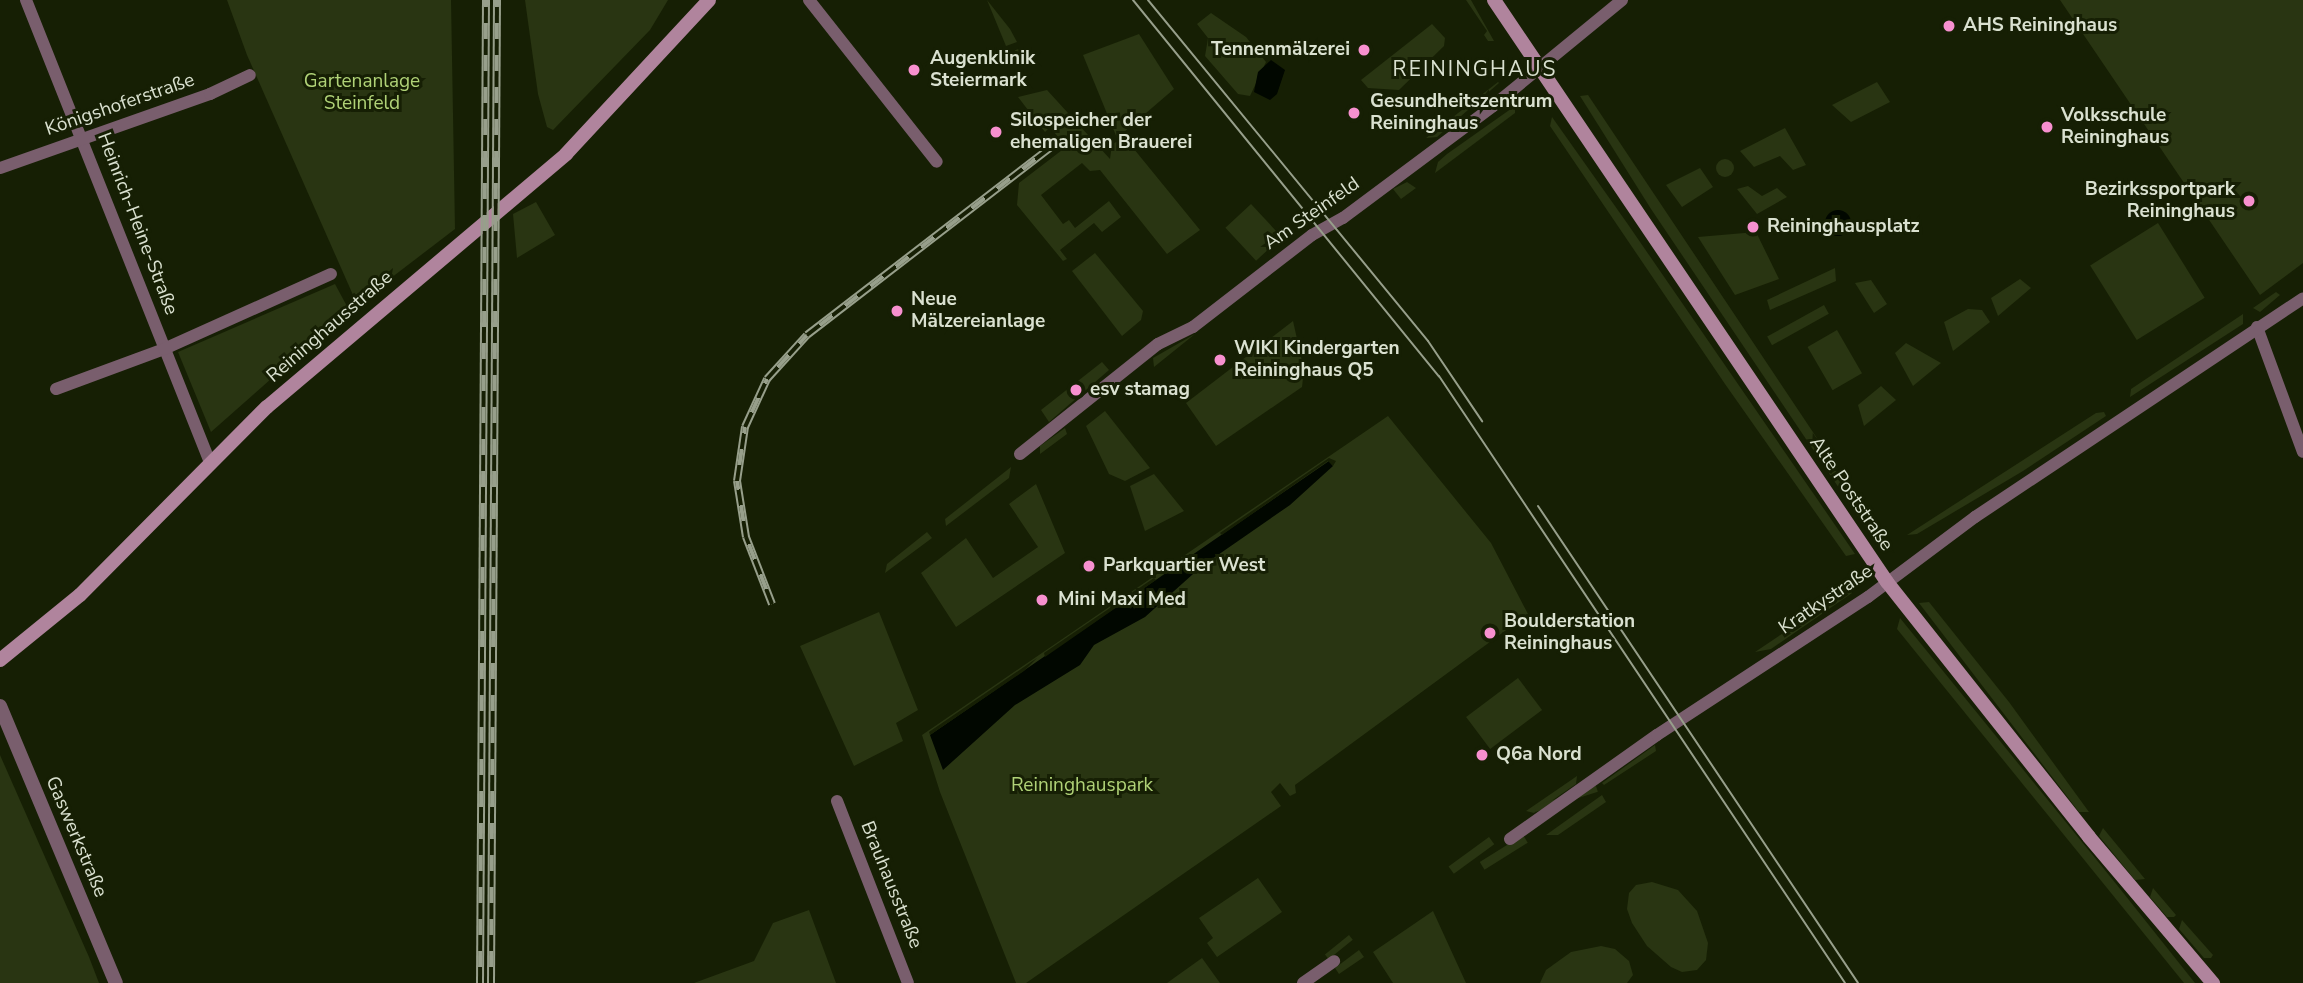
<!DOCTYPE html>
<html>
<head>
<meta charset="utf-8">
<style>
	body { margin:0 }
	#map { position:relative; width:2303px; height:983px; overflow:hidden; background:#161f04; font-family:"Nunito Sans",sans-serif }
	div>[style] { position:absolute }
	.green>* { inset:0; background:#293512; transform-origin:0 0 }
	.round { border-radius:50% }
	.water>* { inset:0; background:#010700 }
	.pier>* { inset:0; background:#161f04 }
	.minor>* { height:12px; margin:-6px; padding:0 6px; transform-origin:6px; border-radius:6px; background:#795e6d }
	.tertiary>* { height:14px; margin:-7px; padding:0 7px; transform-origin:7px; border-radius:7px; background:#795e6d }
	.secondary>* { height:14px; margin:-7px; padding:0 7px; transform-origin:7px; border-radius:7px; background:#b0849d }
	.tram>* { height:2px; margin:-1px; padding:0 1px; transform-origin:1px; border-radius:1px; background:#979f8b }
	.rail>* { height:8px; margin-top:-4px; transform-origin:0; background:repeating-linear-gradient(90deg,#161f04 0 16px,#979f8b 0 32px); box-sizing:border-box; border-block:2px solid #979f8b }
	.dots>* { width:19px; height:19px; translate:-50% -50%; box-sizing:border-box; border:4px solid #161f04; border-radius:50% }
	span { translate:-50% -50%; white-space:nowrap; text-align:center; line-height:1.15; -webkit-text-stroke:6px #161f04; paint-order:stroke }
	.poi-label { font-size:19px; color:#dae1d0; font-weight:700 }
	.left { translate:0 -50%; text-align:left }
	.right { translate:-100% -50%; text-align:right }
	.park-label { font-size:19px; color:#b0d277 }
	.street-label { font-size:19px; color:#dae1d0 }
	.neighbourhood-label { font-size:21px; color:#dae1d0; letter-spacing:2px }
</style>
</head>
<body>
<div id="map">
	<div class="green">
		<i style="clip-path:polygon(227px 0,451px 0,455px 229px,357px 304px,247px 55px)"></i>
		<i style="clip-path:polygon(525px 0,668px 0,650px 30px,553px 130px,547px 127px,538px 94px)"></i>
		<i style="clip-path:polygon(987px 0,1010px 29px,1017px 42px,1006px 46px)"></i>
		<i style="clip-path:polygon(1466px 0,1471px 0,1494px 41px,1488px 41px,1484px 35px,1487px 31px)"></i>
		<i style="clip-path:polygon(2060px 0,2303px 0,2303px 263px,2260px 295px)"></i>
		<i style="clip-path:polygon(1211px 13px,1246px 37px,1266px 62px,1250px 96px,1238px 94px,1205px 56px,1208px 38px,1197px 24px)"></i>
		<i style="clip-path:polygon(1432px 24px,1445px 38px,1444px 46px,1399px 90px,1368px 88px,1361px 80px)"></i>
		<i style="clip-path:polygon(1139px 34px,1174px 89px,1117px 138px,1083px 55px)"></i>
		<i class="round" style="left:1011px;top:49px;width:18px;height:18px"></i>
		<i style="clip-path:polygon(1877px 82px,1890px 102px,1851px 122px,1832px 105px)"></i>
		<i style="clip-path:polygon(1499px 83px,1437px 137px,1426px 138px,1498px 82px)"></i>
		<i style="clip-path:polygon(1047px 90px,1110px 159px,1112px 144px,1125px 138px,1200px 230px,1167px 254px,1100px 170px,1090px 171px,1082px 163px,1041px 195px,1063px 224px,1069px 220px,1075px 228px,1109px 201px,1121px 217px,1102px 232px,1094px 223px,1060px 250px,1067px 259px,1063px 261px,1017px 205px,1019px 183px,1066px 147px,1050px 127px,1045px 132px,1018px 97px)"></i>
		<i style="clip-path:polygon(1588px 95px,1879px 531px,1874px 540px,1651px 209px,1580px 96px)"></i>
		<i style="clip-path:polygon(1515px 106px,1515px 113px,1435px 173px,1438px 162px,1447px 154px)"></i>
		<i style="clip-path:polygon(1552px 117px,1627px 223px,1855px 554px,1846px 556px,1725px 384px,1550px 126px)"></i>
		<i style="clip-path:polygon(1785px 128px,1806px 165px,1793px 170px,1780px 156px,1754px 167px,1740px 151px)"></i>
		<i class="round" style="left:1716px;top:159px;width:18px;height:18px"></i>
		<i style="clip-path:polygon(1700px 168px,1713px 187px,1682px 207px,1666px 185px)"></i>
		<i style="clip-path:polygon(1407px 182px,1416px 188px,1401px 199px,1393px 189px)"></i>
		<i style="clip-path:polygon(1748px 186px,1762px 196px,1777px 188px,1787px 197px,1757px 214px,1737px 189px)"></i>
		<i style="clip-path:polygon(536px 202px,555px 235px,517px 258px,513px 214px)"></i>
		<i style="left:1251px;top:204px;width:45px;height:35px;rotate:47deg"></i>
		<i style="left:2158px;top:223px;width:88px;height:80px;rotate:58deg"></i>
		<i style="clip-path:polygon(1756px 232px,1779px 279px,1735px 295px,1698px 237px)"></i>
		<i style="clip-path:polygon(1095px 253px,1143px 311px,1141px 320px,1122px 336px,1072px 271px)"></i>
		<i style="clip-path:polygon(1835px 268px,1836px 281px,1770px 310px,1767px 300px)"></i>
		<i style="clip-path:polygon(2020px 279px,2031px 288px,1998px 316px,1991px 298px)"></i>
		<i style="clip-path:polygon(1871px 280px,1887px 304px,1874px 313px,1855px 283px)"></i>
		<i style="clip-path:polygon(335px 284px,349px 310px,211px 432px,178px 352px)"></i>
		<i style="clip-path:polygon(2276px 292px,2280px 295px,2260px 312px,2253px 308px)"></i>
		<i style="left:1824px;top:305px;width:10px;height:65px;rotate:61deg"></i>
		<i style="clip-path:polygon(1968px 309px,1982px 310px,1990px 322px,1953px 351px,1944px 322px)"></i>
		<i style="clip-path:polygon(2243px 314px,2243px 324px,2130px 397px,2131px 389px)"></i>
		<i style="clip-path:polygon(1293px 321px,1304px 370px,1302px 387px,1216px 446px,1186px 403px)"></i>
		<i style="left:1837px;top:330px;width:50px;height:34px;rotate:60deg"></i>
		<i style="clip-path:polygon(1195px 334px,1154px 367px,1153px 358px)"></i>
		<i style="clip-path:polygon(1906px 343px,1941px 363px,1913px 386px,1895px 353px)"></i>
		<i style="clip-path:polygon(1102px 362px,1109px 370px,1049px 422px,1041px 410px)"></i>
		<i style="clip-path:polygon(1881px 386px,1896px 400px,1864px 426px,1858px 405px)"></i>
		<i style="clip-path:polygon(1105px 411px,1150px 468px,1125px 481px,1109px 474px,1086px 426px)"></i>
		<i style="clip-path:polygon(2104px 412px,2106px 416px,2023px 471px,1917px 534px,1907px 535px,2096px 413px)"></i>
		<i style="clip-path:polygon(1388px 416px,1491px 543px,1528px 614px,1295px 785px,1296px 793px,1290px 796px,1280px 783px,1271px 792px,1281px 806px,1026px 983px,1016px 983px,940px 792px,922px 735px)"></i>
		<i style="clip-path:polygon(1065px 428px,1067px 434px,1040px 454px,1040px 446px)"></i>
		<i style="clip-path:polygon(1011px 467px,1009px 478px,946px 526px,945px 519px)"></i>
		<i style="clip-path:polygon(1154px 474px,1184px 511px,1145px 531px,1130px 486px)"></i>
		<i style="clip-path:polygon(1036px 484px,1065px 553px,956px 627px,921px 573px,966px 538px,993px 578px,1038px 547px,1009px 504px)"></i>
		<i style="clip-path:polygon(927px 532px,932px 538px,885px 573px,887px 564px)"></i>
		<i style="clip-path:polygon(1849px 589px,1852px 593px,1771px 649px,1755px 652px)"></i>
		<i style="clip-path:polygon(1929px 602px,2009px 702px,2089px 812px,2079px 812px,1919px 603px)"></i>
		<i style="clip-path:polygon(879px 612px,918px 710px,896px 723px,903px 741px,854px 766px,800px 646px)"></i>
		<i style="clip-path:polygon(1900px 618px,2117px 885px,2195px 983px,2184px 983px,1897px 629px)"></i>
		<i style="left:1518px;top:678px;width:40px;height:65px;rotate:53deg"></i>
		<i style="clip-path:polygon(1655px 745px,1656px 751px,1604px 785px,1602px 783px)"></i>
		<i style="clip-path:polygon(0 755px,89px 957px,99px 983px,0 983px)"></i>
		<i style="clip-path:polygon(1577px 776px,1576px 784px,1534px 813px,1526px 811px)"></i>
		<i style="left:1596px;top:786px;width:6px;height:65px;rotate:72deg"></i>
		<i style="clip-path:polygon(1602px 795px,1606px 802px,1558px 835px,1546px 835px)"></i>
		<i style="clip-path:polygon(2103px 828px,2145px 879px,2135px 880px,2099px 836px)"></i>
		<i style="left:1523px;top:835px;width:9px;height:51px;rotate:58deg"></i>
		<i style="left:1489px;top:837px;width:9px;height:50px;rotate:54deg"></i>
		<i style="clip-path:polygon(1258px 878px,1282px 912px,1217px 957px,1207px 943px,1213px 938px,1199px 918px)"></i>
		<i style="clip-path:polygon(1652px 882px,1678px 890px,1697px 911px,1708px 943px,1706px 960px,1697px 970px,1682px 972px,1671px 967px,1647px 946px,1632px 923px,1627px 909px,1629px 893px,1636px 885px)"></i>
		<i style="clip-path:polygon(2153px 888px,2176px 915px,2174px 917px,2167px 917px,2150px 897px)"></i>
		<i style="clip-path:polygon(809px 910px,836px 983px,694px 983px,754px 961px,773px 923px)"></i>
		<i style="clip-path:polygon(1433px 911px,1466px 983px,1393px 983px,1373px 952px)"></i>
		<i style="clip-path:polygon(2182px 920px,2213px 955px,2211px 958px,2204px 958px,2179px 929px)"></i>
		<i style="left:1349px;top:935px;width:6px;height:31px;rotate:51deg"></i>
		<i style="clip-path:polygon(1601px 946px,1615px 949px,1629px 961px,1633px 975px,1627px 983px,1540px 983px,1546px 970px,1571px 952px)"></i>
		<i style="clip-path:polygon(1359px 950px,1364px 957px,1339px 974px,1335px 968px)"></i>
		<i style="clip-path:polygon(1202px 958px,1220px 983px,1167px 983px)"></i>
	</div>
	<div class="water">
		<i style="clip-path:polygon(1271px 60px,1285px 70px,1277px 94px,1270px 100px,1254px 92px,1258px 72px)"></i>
		<i class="round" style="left:1825px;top:210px;width:26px;height:26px"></i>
		<i style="clip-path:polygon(1329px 461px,1333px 466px,1290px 505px,1202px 566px,1145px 617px,1094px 645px,1080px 665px,1015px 705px,943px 770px,930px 735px)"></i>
	</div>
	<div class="pier">
		<i style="clip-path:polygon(1329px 458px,1336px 461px,1333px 466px,1328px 461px,1222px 535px,1220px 533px)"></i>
		<i style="clip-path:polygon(1154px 578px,1156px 580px,1045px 657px,1044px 653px)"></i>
		<i style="clip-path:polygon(1037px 658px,1024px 671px,930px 735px,929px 732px)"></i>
	</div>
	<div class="minor">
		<i style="left:26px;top:0;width:498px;rotate:68.3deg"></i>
		<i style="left:809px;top:0;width:206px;rotate:51.7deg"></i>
		<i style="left:0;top:168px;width:223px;rotate:-19.4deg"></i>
		<i style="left:210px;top:94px;width:44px;rotate:-25.4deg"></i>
		<i style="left:2257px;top:327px;width:133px;rotate:69.8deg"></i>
		<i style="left:56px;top:389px;width:115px;rotate:-20.3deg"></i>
		<i style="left:164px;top:349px;width:183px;rotate:-24.2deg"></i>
		<i style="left:1020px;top:454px;width:176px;rotate:-38.6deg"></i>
		<i style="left:1158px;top:344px;width:39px;rotate:-26deg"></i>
		<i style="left:1193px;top:327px;width:150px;rotate:-37.7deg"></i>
		<i style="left:1312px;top:235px;width:35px;rotate:-29deg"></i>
		<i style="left:1343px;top:218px;width:187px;rotate:-36.7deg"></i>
		<i style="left:1493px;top:106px;width:167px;rotate:-39.4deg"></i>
		<i style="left:837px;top:801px;width:195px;rotate:68.7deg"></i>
		<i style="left:1510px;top:839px;width:180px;rotate:-35.3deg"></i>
		<i style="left:1657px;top:735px;width:252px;rotate:-33.2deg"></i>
		<i style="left:1868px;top:597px;width:134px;rotate:-36.8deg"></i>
		<i style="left:1975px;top:517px;width:394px;rotate:-33.7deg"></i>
		<i style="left:1303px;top:983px;width:38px;rotate:-35deg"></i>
	</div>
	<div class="tertiary">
		<i style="left:0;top:706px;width:300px;rotate:67.3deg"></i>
	</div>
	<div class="secondary">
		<i style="left:1494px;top:0;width:702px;rotate:55.97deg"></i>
		<i style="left:1887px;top:582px;width:325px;rotate:51.6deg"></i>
		<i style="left:2089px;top:837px;width:192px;rotate:49.7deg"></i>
		<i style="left:0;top:660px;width:103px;rotate:-39.1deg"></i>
		<i style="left:80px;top:595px;width:265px;rotate:-45.2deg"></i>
		<i style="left:267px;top:407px;width:392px;rotate:-40.2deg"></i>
		<i style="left:566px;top:154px;width:210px;rotate:-47.1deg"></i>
	</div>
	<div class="tram">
		<i style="left:1133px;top:0;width:485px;rotate:50.9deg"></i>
		<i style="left:1439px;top:376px;width:730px;rotate:56.22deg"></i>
		<i style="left:1148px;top:0;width:441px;rotate:50.6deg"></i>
		<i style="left:1428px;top:341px;width:97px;rotate:56deg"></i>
		<i style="left:1538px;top:506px;width:574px;rotate:56.14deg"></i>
	</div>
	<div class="rail">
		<i style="left:772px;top:604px;width:72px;rotate:-111.2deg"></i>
		<i style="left:746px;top:537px;width:57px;rotate:-99.1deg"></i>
		<i style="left:737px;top:481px;width:55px;rotate:-81.6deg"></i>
		<i style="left:745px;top:427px;width:53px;rotate:-65.4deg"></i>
		<i style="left:767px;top:379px;width:59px;rotate:-47.7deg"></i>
		<i style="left:807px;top:335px;width:312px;rotate:-37.6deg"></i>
		<i style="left:480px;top:983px;width:983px;rotate:-89.65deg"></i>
		<i style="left:491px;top:983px;width:983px;rotate:-89.65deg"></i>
	</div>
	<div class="dots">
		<i style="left:1949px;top:26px;background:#f790cf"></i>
		<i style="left:1364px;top:50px;background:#f790cf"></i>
		<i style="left:914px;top:70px;background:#f790cf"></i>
		<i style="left:1354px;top:113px;background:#f790cf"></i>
		<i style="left:2047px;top:127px;background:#f790cf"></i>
		<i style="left:996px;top:132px;background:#f790cf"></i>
		<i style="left:2249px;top:201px;background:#f790cf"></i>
		<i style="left:1753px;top:227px;background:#f790cf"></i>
		<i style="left:897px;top:311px;background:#f790cf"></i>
		<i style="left:1220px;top:360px;background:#f790cf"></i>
		<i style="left:1076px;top:390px;background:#f790cf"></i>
		<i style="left:1089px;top:566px;background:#f790cf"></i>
		<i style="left:1042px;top:600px;background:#f790cf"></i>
		<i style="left:1490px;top:633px;background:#f790cf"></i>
		<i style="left:1482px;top:755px;background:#f790cf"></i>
	</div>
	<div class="poi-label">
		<span class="left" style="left:1963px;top:26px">AHS Reininghaus</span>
		<span class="right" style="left:1350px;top:50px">Tennenmälzerei</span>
		<span class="left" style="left:930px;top:70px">Augenklinik<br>Steiermark</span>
		<span class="left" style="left:1370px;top:113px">Gesundheitszentrum<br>Reininghaus</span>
		<span class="left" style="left:2061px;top:127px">Volksschule<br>Reininghaus</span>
		<span class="left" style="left:1010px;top:132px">Silospeicher der<br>ehemaligen Brauerei</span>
		<span class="right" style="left:2235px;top:201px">Bezirkssportpark<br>Reininghaus</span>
		<span class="left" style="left:1767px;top:227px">Reininghausplatz</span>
		<span class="left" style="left:911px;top:311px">Neue<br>Mälzereianlage</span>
		<span class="left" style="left:1234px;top:360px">WIKI Kindergarten<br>Reininghaus Q5</span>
		<span class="left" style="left:1090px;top:390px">esv stamag</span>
		<span class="left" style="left:1103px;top:566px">Parkquartier West</span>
		<span class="left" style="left:1058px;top:600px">Mini Maxi Med</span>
		<span class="left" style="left:1504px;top:633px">Boulderstation<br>Reininghaus</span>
		<span class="left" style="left:1496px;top:755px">Q6a Nord</span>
	</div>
	<div class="park-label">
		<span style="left:362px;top:93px">Gartenanlage<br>Steinfeld</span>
		<span style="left:1082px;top:786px">Reininghauspark</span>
	</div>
	<div class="street-label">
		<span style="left:120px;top:105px;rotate:-19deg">Königshoferstraße</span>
		<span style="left:1312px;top:214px;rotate:-35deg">Am Steinfeld</span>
		<span style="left:137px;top:224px;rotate:69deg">Heinrich-Heine-Straße</span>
		<span style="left:330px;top:327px;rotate:-41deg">Reininghausstraße</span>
		<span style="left:1851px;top:494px;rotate:56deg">Alte Poststraße</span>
		<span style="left:1826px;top:600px;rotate:-34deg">Kratkystraße</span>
		<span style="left:76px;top:837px;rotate:67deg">Gaswerkstraße</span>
		<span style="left:891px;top:885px;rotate:68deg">Brauhausstraße</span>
	</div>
	<div class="neighbourhood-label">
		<span style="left:1475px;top:69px">REININGHAUS</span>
	</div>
</div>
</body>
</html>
